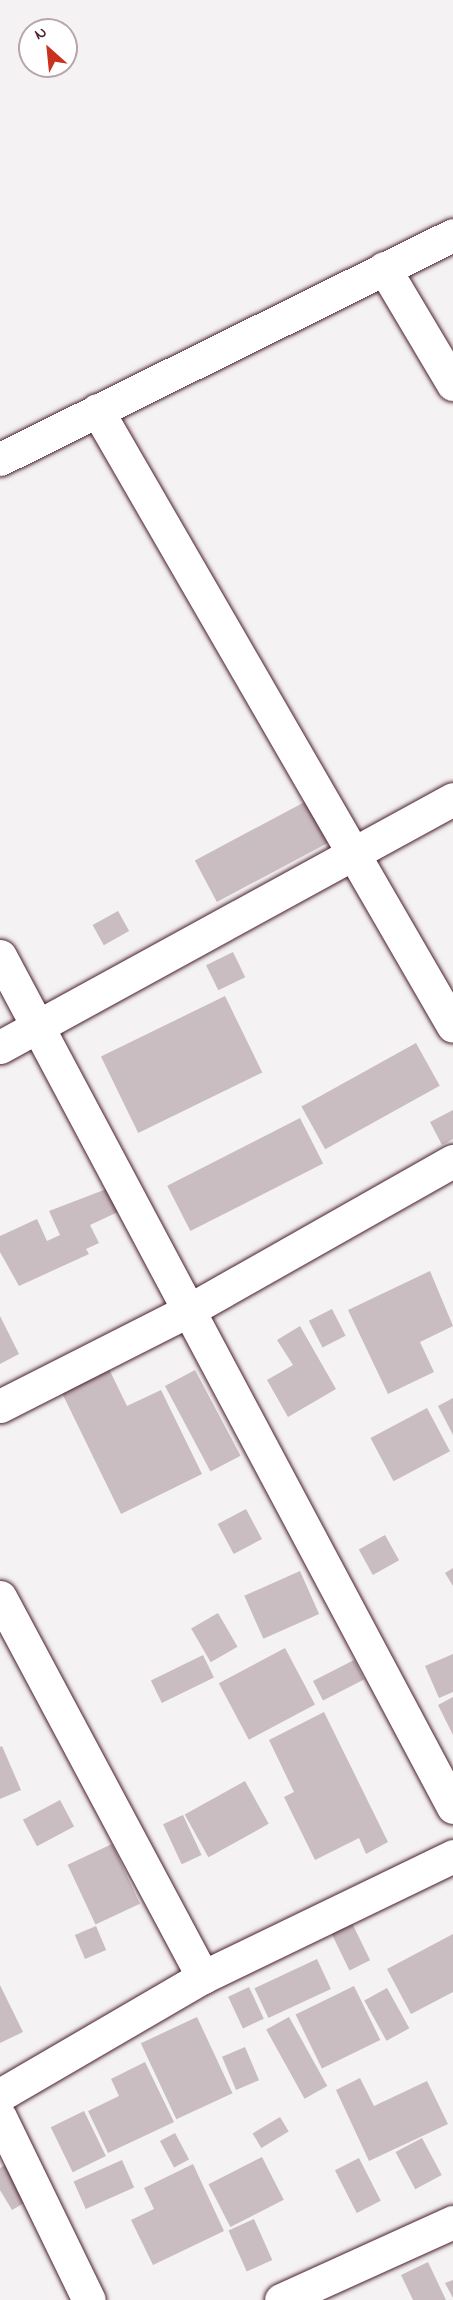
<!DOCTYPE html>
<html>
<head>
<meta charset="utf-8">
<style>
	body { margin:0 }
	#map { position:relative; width:453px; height:2300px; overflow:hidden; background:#f4f2f2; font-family:"Indie Flower",sans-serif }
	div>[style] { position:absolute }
	.building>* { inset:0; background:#cabdc1; transform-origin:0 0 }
	.roads { filter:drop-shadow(0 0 2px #4a1f2b) drop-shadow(0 0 2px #4a1f2b) }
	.minor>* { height:33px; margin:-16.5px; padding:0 16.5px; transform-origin:16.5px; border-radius:16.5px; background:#fff }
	span { translate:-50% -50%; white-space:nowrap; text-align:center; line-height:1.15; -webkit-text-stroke:4.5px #fff; paint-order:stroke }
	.north { position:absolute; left:18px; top:18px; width:60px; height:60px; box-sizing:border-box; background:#fff; border:2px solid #b7a5aa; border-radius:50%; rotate:333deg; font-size:16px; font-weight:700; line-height:24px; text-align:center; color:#4a1f2b }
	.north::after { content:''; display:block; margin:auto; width:21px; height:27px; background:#c8321e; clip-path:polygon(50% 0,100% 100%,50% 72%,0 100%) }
</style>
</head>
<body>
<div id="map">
	<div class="building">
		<i style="left:314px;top:797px;width:47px;height:135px;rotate:62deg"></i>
		<i style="left:118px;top:911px;width:23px;height:29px;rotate:61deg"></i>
		<i style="left:233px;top:952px;width:28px;height:30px;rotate:64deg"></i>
		<i style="left:225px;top:996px;width:85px;height:138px;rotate:64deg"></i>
		<i style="left:416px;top:1043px;width:49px;height:131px;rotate:61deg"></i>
		<i style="clip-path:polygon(453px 1110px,453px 1139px,442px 1145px,430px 1122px)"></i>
		<i style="left:300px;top:1118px;width:51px;height:149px;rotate:63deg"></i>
		<i style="clip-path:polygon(109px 1188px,120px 1211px,90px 1225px,99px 1243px,86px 1249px,89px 1254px,19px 1286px,0 1252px,0 1236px,37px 1219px,47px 1241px,60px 1235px,49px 1211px)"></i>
		<i style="clip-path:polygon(430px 1271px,453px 1326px,420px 1342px,434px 1372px,388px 1394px,348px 1310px)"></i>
		<i style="left:332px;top:1309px;width:30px;height:26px;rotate:63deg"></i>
		<i style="clip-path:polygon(0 1316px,19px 1354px,0 1364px)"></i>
		<i style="clip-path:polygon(300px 1326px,336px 1389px,288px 1417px,267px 1380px,293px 1365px,277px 1340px)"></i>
		<i style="clip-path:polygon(107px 1365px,127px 1406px,161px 1390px,202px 1474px,121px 1514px,60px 1389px)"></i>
		<i style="left:195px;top:1370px;width:97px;height:34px;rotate:62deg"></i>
		<i style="clip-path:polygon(453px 1398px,453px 1435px,438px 1406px)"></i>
		<i style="left:427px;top:1408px;width:49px;height:64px;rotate:62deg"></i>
		<i style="left:246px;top:1509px;width:34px;height:32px;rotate:62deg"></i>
		<i style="left:385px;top:1535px;width:29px;height:30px;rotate:61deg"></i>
		<i style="clip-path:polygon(453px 1568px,453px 1586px,445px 1573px)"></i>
		<i style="left:300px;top:1571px;width:47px;height:61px;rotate:66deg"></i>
		<i style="left:218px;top:1613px;width:39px;height:31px;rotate:60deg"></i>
		<i style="left:285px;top:1648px;width:64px;height:75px;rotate:62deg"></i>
		<i style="clip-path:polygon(453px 1654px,453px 1692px,439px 1698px,425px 1666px)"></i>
		<i style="left:203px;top:1655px;width:25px;height:58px;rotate:64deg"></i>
		<i style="left:354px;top:1660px;width:22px;height:46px;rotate:63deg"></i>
		<i style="clip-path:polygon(453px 1697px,453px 1735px,438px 1705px)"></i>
		<i style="clip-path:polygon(324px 1712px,388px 1842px,366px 1854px,359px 1838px,315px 1860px,284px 1797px,294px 1792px,269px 1740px)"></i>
		<i style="clip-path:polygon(2px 1746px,21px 1790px,0 1799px,0 1747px)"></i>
		<i style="left:245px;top:1781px;width:49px;height:69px;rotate:61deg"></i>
		<i style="left:60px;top:1800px;width:30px;height:42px;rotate:62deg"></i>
		<i style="left:183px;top:1815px;width:44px;height:22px;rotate:65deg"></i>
		<i style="left:112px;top:1844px;width:66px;height:49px;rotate:65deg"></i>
		<i style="left:350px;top:1919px;width:46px;height:23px;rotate:64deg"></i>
		<i style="left:96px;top:1926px;width:26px;height:23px;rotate:67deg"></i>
		<i style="clip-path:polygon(453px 1934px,453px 1992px,411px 2014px,387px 1969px)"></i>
		<i style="left:317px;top:1959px;width:33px;height:69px;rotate:65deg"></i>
		<i style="clip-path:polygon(0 1985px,23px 2032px,0 2043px)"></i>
		<i style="left:354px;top:1986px;width:60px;height:65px;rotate:64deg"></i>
		<i style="left:249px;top:1987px;width:35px;height:23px;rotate:65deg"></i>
		<i style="left:387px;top:1988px;width:46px;height:26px;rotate:61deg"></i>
		<i style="left:197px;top:2017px;width:84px;height:62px;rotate:65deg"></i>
		<i style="left:289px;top:2017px;width:79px;height:26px;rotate:61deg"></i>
		<i style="left:245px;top:2047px;width:36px;height:25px;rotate:67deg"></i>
		<i style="clip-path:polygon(145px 2062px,174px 2122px,108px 2153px,88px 2111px,119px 2096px,111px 2079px)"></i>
		<i style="clip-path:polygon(360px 2078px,374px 2106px,427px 2081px,448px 2124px,369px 2161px,336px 2090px)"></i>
		<i style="left:84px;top:2111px;width:50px;height:37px;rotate:64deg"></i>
		<i style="left:280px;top:2117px;width:17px;height:32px;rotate:59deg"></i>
		<i style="left:175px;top:2133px;width:30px;height:17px;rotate:62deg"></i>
		<i style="left:422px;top:2138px;width:42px;height:30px;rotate:62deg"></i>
		<i style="left:262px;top:2157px;width:48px;height:60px;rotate:63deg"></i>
		<i style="left:359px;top:2158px;width:48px;height:27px;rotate:63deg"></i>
		<i style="left:122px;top:2160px;width:30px;height:53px;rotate:66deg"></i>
		<i style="clip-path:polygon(11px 2162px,31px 2199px,12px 2210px,0 2190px,0 2168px)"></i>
		<i style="clip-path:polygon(193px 2164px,224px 2231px,153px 2265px,131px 2220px,154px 2209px,144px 2188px)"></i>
		<i style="left:254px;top:2219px;width:45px;height:28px;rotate:66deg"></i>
		<i style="clip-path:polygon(428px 2262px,446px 2300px,413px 2300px,401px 2275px)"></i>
		<i style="clip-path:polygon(453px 2280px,453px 2298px,445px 2283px)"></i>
	</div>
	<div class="roads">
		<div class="minor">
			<i style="left:384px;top:268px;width:135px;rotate:59.3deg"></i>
			<i style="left:97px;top:410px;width:711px;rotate:59.98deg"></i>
			<i style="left:0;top:459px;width:505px;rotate:-26.31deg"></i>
			<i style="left:0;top:956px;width:964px;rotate:61.97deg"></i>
			<i style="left:0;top:1047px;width:516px;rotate:-28.7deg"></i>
			<i style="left:0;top:1406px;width:214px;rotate:-26.9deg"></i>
			<i style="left:191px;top:1309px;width:301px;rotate:-29.5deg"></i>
			<i style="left:0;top:1597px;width:431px;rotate:61.9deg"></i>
			<i style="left:0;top:2095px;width:235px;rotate:-30.2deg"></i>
			<i style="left:203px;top:1977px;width:278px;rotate:-25.8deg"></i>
			<i style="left:0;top:2117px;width:203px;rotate:64.1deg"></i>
			<i style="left:281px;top:2300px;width:189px;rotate:-24.4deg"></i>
		</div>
	</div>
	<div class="north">N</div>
</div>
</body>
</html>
